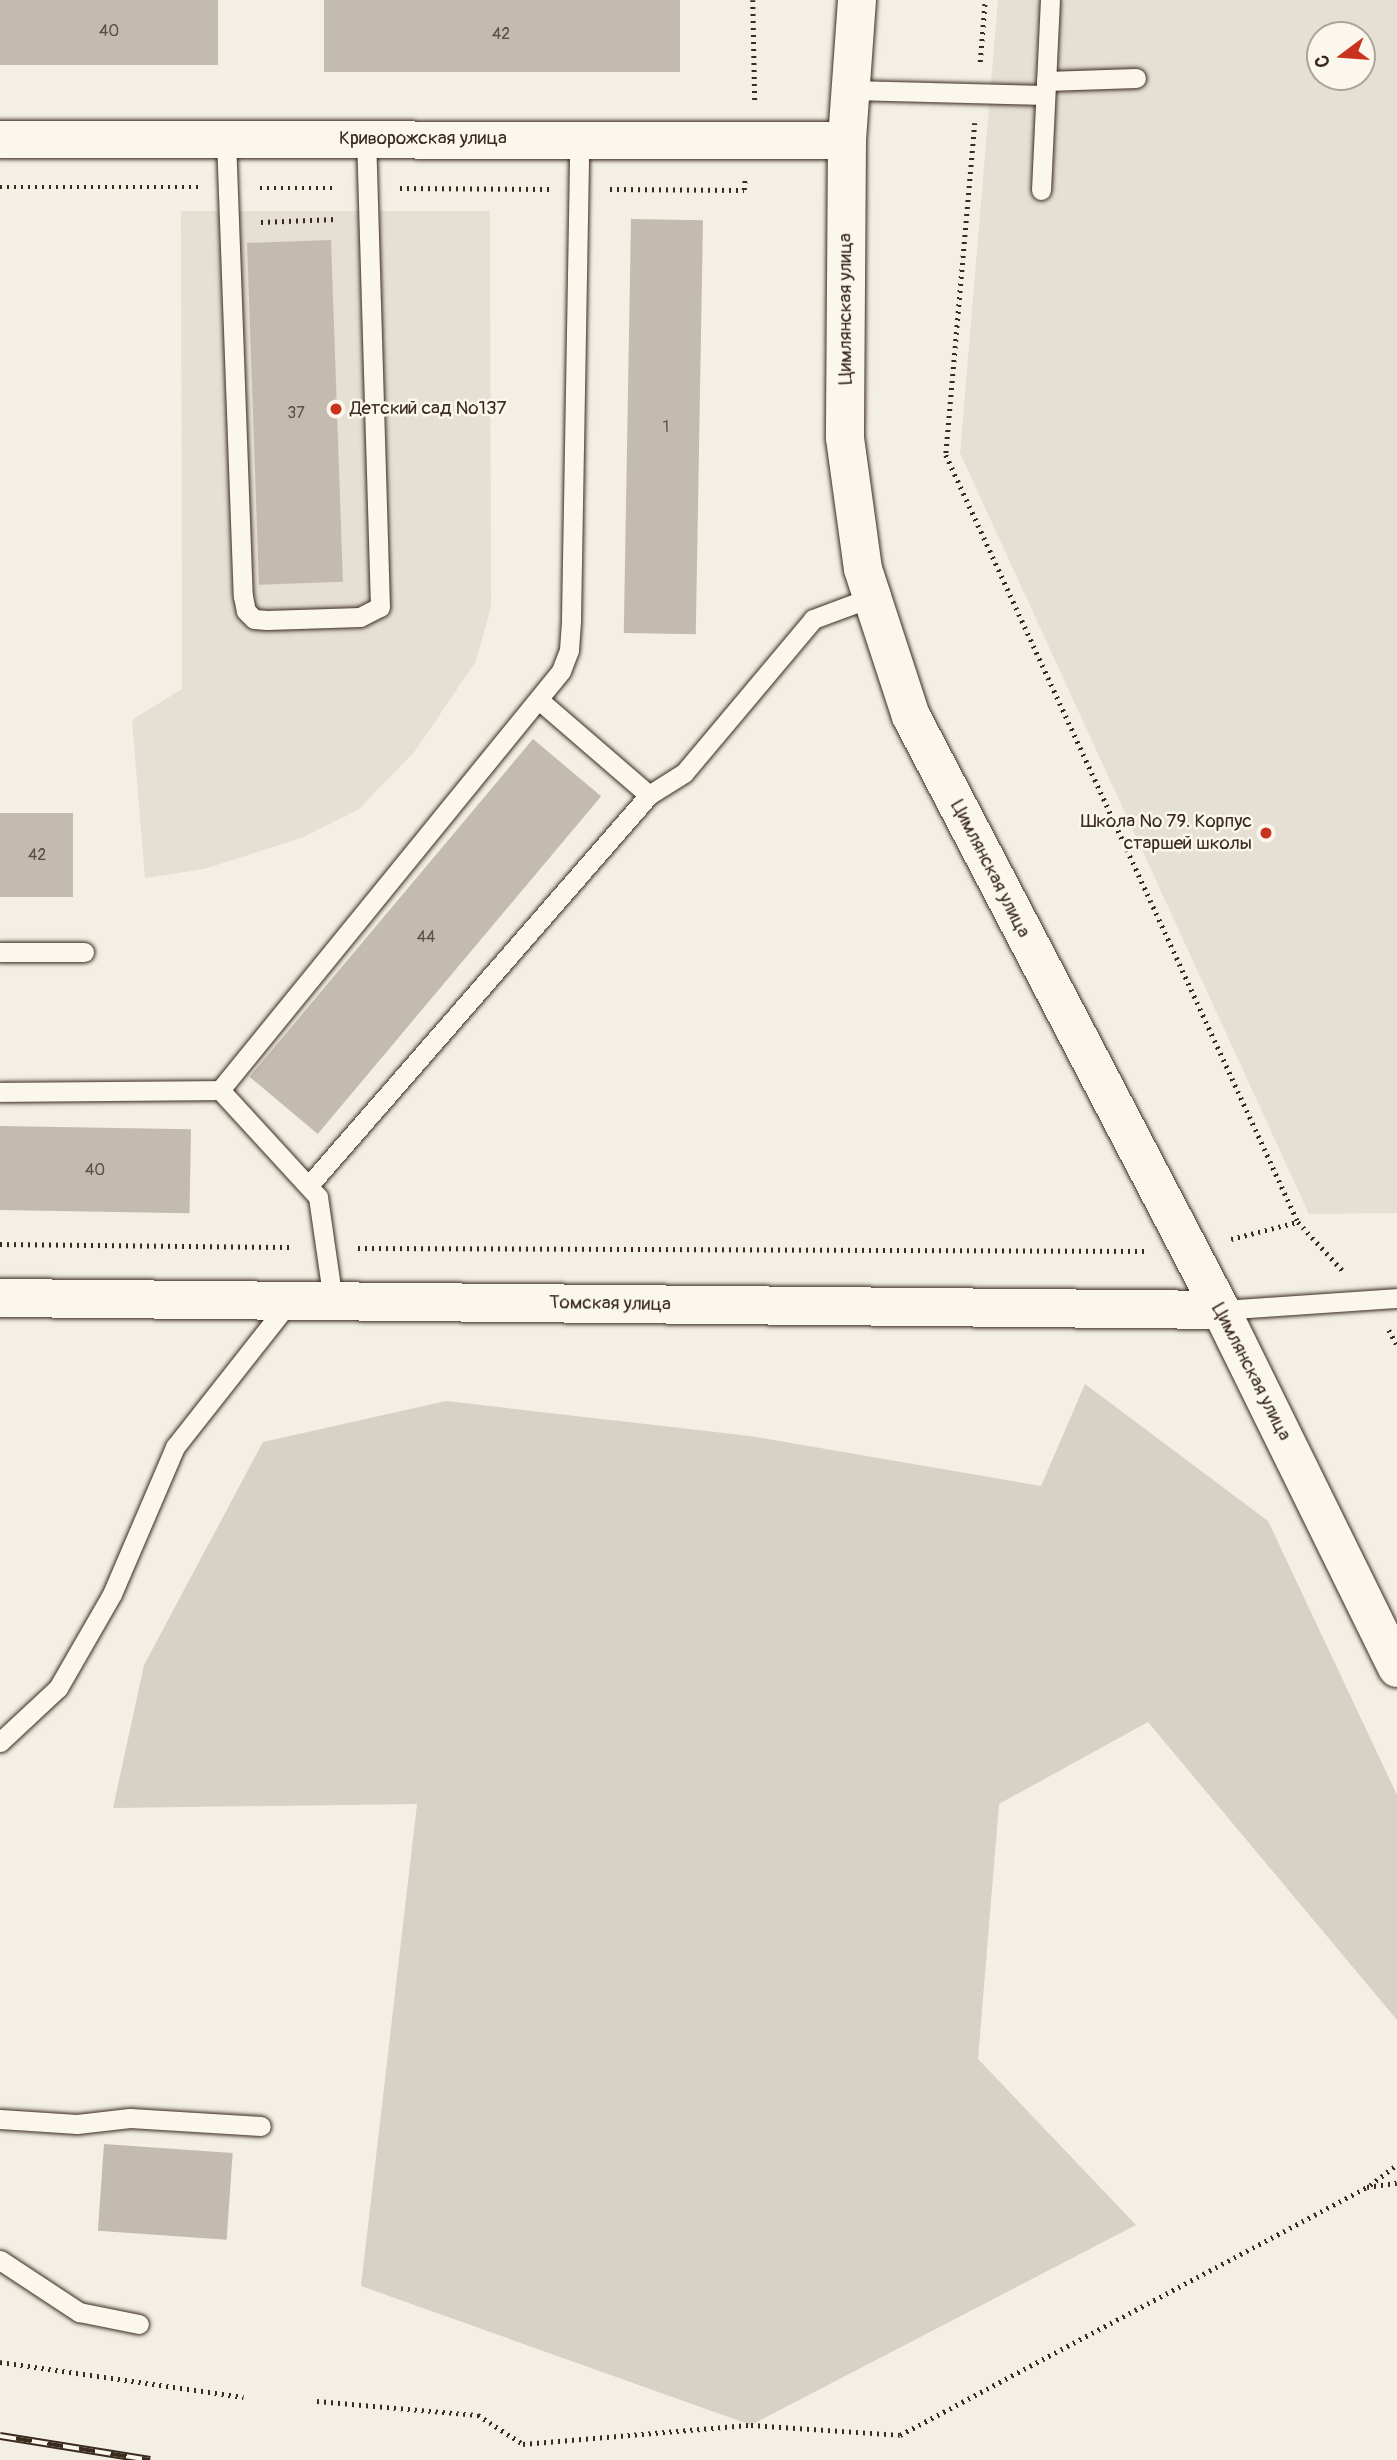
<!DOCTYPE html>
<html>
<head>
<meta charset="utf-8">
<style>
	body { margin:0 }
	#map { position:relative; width:1397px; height:2460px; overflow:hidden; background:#f3efe4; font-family:Pangolin,sans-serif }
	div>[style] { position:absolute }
	.built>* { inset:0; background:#e5dfd4 }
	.green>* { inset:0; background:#d8d1c6 }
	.building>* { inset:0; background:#c3bbb0; transform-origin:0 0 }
	.path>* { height:4.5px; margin-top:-2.25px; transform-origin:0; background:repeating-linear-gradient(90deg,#3b2a1e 0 2px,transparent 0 7px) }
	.roads { filter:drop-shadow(0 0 2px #3b2a1e) drop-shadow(0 0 2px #3b2a1e) }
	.lane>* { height:19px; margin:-9.5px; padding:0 9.5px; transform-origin:9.5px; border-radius:9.5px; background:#fbf7ec }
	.street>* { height:37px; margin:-18.5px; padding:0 18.5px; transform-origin:18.5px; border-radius:18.5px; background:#fbf7ec }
	.secondary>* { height:38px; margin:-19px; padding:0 19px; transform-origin:19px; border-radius:19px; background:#fbf7ec }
	.primary>* { height:38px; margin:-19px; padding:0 19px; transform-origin:19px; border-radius:19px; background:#fbf7ec }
	.rail>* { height:8px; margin-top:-4px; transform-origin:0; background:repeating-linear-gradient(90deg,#fbf7ec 0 16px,#3b2a1e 0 32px); box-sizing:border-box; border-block:2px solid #3b2a1e }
	.dots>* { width:19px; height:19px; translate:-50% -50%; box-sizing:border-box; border:4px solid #fbf7ec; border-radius:50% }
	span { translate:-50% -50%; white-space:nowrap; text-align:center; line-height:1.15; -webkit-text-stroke:5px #fbf7ec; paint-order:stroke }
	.number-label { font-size:16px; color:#5d4e42 }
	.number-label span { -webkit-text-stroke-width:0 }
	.street-label { font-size:19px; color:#3b2a1e }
	.poi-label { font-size:19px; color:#3b2a1e }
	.left { translate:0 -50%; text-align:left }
	.right { translate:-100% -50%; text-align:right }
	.north { position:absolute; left:1306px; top:21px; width:70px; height:70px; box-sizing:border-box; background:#fbf7ec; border:2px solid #aea59a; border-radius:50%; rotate:254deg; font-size:19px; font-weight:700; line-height:28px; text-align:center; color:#3b2a1e }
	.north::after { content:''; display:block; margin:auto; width:24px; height:32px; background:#c8321e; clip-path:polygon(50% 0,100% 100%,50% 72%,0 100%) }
</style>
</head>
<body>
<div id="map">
	<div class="built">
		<i style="clip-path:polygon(evenodd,998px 0,1397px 0,1397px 1213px,1309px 1214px,960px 453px,998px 0,1320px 35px,1362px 35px,1362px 77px,1320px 77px,1320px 35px)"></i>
		<i style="clip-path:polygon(181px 211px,490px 211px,491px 607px,476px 661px,415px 751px,359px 809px,301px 838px,204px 869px,145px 878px,132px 720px,182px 689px)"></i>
	</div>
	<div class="green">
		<i style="clip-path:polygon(1085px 1384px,1268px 1521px,1397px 1795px,1397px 2020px,1148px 1722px,999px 1804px,978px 2059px,1136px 2225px,751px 2425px,361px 2286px,417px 1804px,113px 1808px,144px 1665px,263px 1442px,446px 1401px,750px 1436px,1041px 1486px)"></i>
	</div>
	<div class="building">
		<i style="left:0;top:0;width:218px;height:65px"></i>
		<i style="left:324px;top:0;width:356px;height:72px"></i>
		<i style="left:631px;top:219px;width:72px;height:414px;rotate:1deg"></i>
		<i style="left:331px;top:240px;width:342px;height:84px;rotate:88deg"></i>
		<i style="left:533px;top:739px;width:89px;height:441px;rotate:40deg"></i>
		<i style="left:0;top:813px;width:73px;height:84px"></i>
		<i style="left:0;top:1126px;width:191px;height:84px;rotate:1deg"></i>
		<i style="left:104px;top:2144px;width:129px;height:87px;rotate:4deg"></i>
	</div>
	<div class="path">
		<i style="left:753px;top:0;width:100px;rotate:88.9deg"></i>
		<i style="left:980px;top:62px;width:62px;rotate:-85.4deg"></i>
		<i style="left:975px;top:123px;width:333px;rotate:95deg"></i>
		<i style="left:946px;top:455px;width:844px;rotate:65.35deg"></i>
		<i style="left:1298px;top:1222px;width:67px;rotate:47.4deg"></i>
		<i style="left:0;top:187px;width:199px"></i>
		<i style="left:260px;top:188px;width:75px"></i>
		<i style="left:400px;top:188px;width:149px;rotate:0.4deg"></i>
		<i style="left:610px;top:189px;width:134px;rotate:0.4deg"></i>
		<i style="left:744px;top:190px;width:11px;rotate:-85deg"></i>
		<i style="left:261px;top:222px;width:75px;rotate:-2.3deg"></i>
		<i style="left:1231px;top:1239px;width:68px;rotate:-14.4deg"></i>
		<i style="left:0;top:1244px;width:293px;rotate:0.6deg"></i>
		<i style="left:358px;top:1248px;width:786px;rotate:0.22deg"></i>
		<i style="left:1389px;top:1330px;width:17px;rotate:62deg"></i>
		<i style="left:1370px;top:2185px;width:34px;rotate:-37deg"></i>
		<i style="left:0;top:2362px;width:246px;rotate:8.2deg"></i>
		<i style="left:317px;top:2401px;width:162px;rotate:5deg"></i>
		<i style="left:478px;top:2415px;width:54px;rotate:32.8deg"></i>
		<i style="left:523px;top:2444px;width:229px;rotate:-4.8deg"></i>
		<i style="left:751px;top:2425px;width:149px;rotate:3.8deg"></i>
		<i style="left:900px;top:2435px;width:529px;rotate:-27.97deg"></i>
		<i style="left:1367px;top:2187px;width:30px;rotate:-8deg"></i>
	</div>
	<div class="roads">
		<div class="lane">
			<i style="left:1046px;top:81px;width:90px;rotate:-1.9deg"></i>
			<i style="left:851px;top:90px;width:194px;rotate:1.5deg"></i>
			<i style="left:226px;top:139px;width:457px;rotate:87.9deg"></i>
			<i style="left:243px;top:596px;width:15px;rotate:79deg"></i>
			<i style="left:246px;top:611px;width:11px;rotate:45deg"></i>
			<i style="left:254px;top:619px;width:13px;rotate:4deg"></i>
			<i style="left:267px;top:620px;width:93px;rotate:-1.8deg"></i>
			<i style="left:360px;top:617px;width:22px;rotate:-27deg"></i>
			<i style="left:380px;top:607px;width:468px;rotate:-91.7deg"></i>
			<i style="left:1041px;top:190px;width:190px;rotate:-87.3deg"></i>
			<i style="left:649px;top:795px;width:41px;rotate:-32.2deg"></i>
			<i style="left:684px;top:773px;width:201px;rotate:-50deg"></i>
			<i style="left:813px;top:619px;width:63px;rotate:-20.4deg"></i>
			<i style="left:0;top:952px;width:84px"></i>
			<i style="left:220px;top:1090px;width:540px;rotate:-50.86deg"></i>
			<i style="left:561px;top:671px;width:22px;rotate:-69deg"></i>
			<i style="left:569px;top:650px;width:31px;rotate:-86deg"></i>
			<i style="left:571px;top:619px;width:480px;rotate:-89deg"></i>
			<i style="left:0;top:1092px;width:220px;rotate:-0.5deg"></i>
			<i style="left:220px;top:1090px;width:145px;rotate:47.5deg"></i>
			<i style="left:318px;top:1197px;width:105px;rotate:81.8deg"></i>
			<i style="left:310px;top:1184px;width:516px;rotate:-48.93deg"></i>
			<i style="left:649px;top:795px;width:145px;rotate:-139.2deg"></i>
			<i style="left:1221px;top:1310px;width:176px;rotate:-3.9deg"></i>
			<i style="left:0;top:1742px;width:79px;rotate:-43deg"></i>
			<i style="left:58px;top:1688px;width:108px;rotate:-60.1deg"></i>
			<i style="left:112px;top:1594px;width:160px;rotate:-66.8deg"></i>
			<i style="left:175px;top:1447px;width:186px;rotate:-51.8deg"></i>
			<i style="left:0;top:2119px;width:77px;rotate:3.7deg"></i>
			<i style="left:77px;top:2124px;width:53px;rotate:-6.5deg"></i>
			<i style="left:130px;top:2118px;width:131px;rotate:3.5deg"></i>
			<i style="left:0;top:2260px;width:95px;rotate:33.4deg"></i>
			<i style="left:79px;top:2312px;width:61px;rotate:11.3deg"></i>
		</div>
		<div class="street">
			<i style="left:0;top:139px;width:847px;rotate:0.07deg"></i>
		</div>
		<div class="secondary">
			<i style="left:0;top:1298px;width:1221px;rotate:0.56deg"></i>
		</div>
		<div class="primary">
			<i style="left:857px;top:0;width:140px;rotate:94.1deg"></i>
			<i style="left:847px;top:140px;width:298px;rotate:90.4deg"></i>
			<i style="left:845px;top:438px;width:132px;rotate:82.2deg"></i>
			<i style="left:863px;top:569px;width:29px;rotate:72deg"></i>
			<i style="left:872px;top:597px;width:125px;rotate:71.9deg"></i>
			<i style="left:911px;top:716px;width:670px;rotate:62.44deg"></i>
			<i style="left:1221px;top:1310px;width:399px;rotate:63.8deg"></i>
		</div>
	</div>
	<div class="rail">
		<i style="left:0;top:2436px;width:152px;rotate:9.1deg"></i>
	</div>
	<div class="dots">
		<i style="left:336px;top:409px;background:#c8321e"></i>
		<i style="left:1266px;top:833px;background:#c8321e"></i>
	</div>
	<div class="number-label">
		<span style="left:109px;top:31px">40</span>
		<span style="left:501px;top:34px">42</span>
		<span style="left:296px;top:413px">37</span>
		<span style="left:666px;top:427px">1</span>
		<span style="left:37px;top:855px">42</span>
		<span style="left:426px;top:937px">44</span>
		<span style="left:95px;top:1170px">40</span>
	</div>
	<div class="street-label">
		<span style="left:423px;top:139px">Криворожская улица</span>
		<span style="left:846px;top:309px;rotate:-90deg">Цимлянская улица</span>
		<span style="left:990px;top:869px;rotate:63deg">Цимлянская улица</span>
		<span style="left:610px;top:1304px;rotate:1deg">Томская улица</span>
		<span style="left:1251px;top:1372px;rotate:63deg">Цимлянская улица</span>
	</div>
	<div class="poi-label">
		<span class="left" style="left:350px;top:409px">Детский сад №137</span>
		<span class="right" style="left:1252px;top:833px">Школа № 79. Корпус<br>старшей школы</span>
	</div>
	<div class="north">С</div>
</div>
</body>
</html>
